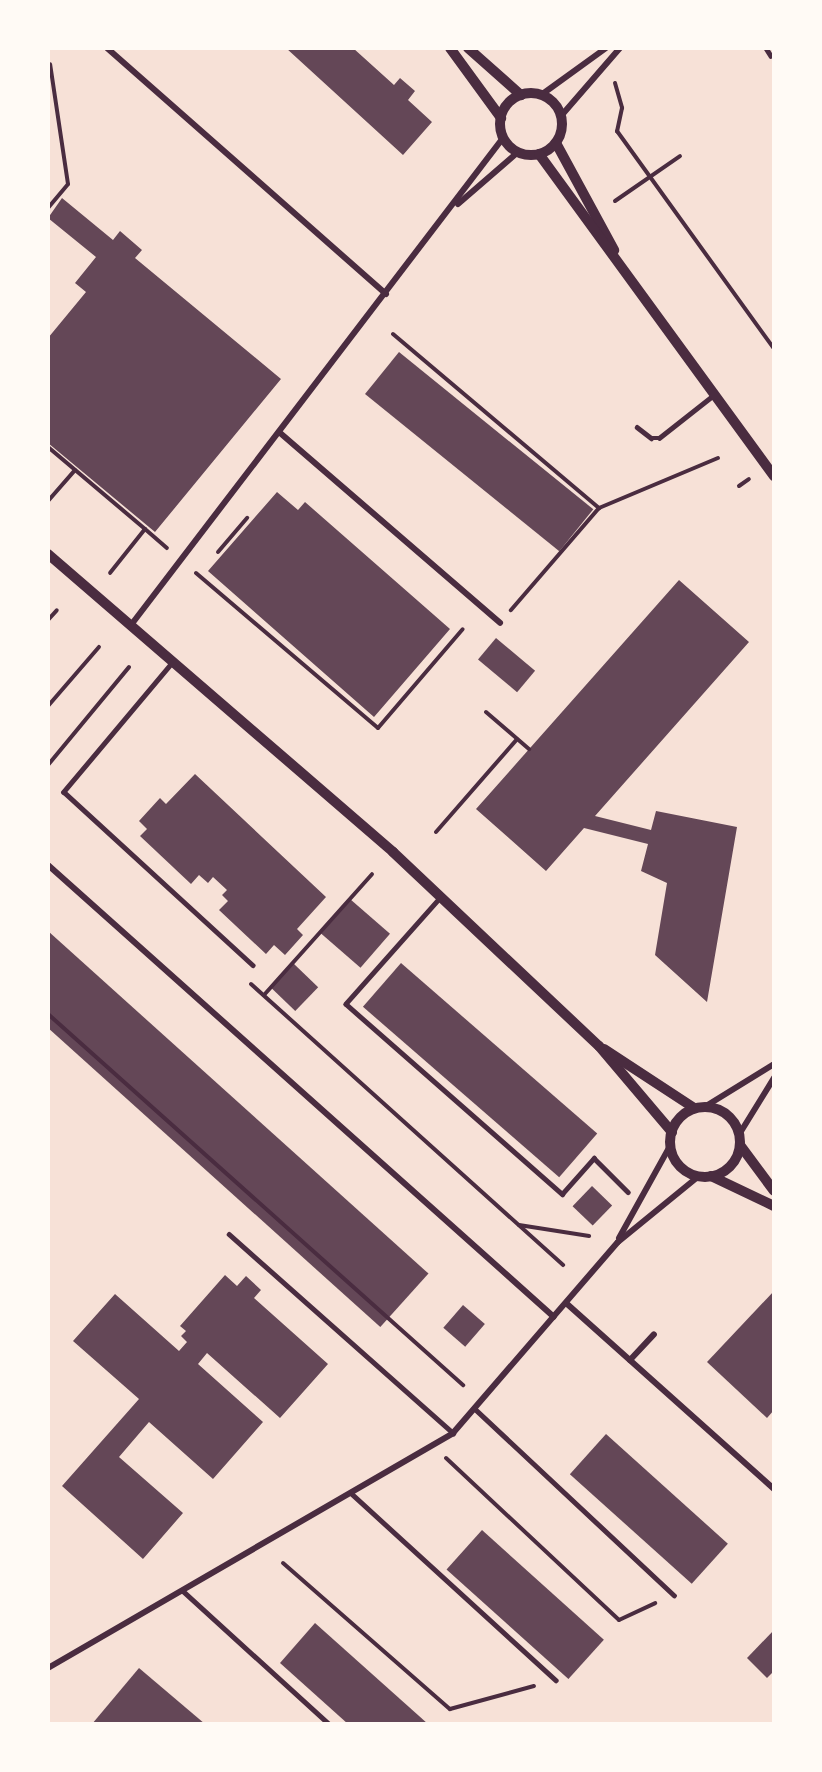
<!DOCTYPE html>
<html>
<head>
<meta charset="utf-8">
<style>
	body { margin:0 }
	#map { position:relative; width:822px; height:1772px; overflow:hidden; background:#f7e1d7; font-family:Roboto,sans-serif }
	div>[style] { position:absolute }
	.building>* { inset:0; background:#644757; transform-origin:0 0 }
	.path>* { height:4px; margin:-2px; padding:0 2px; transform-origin:2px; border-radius:2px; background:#4a2c40 }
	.service>* { height:4.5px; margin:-2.25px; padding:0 2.25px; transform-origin:2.25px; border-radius:2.25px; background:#4a2c40 }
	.minor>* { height:6px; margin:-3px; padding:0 3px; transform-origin:3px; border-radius:3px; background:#4a2c40 }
	.tertiary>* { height:10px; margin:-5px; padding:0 5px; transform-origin:5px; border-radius:5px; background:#4a2c40 }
	.tertiary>.ring { margin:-5px; padding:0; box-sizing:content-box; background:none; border:10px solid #4a2c40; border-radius:50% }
	span { translate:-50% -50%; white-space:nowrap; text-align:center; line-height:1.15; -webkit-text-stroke:5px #fffaf5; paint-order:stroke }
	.frame { position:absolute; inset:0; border:50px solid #fffaf5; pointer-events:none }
</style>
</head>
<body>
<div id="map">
	<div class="building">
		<i style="clip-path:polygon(286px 48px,353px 48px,394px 85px,400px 78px,415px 91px,408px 100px,432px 122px,403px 155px)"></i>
		<i style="clip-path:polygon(62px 198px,113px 240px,120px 231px,142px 250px,135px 258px,281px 379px,155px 532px,48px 443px,48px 338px,86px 292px,75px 283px,96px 257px,48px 218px)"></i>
		<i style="left:399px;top:352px;width:250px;height:54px;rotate:39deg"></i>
		<i style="clip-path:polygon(277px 492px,298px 510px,305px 502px,450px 629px,374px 717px,208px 571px)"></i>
		<i style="clip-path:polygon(679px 580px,749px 642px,595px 816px,651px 830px,656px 811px,737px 827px,707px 1002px,655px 955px,667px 883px,641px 871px,648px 844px,584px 828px,546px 871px,476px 809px)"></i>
		<i style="left:496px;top:638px;width:51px;height:28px;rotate:40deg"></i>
		<i style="clip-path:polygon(195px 774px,326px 897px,297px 929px,303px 935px,285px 955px,274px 945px,266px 954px,219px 910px,228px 901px,222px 895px,227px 890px,213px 877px,208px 883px,199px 875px,191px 884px,140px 836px,147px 829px,139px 821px,160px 798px,166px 804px)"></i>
		<i style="left:350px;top:899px;width:53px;height:45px;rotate:41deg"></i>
		<i style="left:48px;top:931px;width:512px;height:72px;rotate:42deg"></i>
		<i style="left:293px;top:963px;width:35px;height:33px;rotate:44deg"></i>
		<i style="left:401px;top:963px;width:260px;height:58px;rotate:41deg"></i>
		<i style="left:592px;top:1186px;width:28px;height:28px;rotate:44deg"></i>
		<i style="clip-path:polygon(225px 1275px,237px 1286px,246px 1276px,261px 1290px,254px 1298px,328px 1364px,280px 1418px,207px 1353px,198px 1364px,263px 1422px,213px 1479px,149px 1422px,119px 1457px,183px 1513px,143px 1559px,62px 1486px,139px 1399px,73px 1341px,115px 1294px,179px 1351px,187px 1342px,181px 1336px,186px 1331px,180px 1326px)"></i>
		<i style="clip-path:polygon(774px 1291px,774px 1410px,767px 1418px,707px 1362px)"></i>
		<i style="left:463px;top:1305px;width:29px;height:30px;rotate:41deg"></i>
		<i style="left:606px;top:1434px;width:164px;height:54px;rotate:42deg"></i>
		<i style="left:482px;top:1530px;width:164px;height:53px;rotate:42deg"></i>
		<i style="clip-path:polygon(315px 1623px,428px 1724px,348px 1724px,280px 1663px)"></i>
		<i style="clip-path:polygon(774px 1630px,774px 1671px,767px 1678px,747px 1658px)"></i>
		<i style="clip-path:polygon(139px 1668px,205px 1724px,92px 1724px)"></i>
	</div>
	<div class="path">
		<i style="left:615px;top:83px;width:26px;rotate:74deg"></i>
		<i style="left:622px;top:108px;width:24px;rotate:102deg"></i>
		<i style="left:617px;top:131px;width:269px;rotate:54.2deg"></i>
		<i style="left:615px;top:201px;width:79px;rotate:-34.7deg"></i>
		<i style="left:48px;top:208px;width:31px;rotate:-50deg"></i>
		<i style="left:68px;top:184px;width:121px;rotate:-98.5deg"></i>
		<i style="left:48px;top:280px;width:1px;rotate:90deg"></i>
		<i style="left:393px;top:334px;width:270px;rotate:40.2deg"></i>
		<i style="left:599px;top:508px;width:135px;rotate:130.8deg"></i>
		<i style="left:48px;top:447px;width:127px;rotate:40.2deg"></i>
		<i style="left:145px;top:529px;width:56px;rotate:128.5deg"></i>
		<i style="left:739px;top:486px;width:12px;rotate:-35deg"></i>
		<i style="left:48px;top:501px;width:41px;rotate:-48.9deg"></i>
		<i style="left:599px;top:508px;width:129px;rotate:-22.8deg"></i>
		<i style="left:145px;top:529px;width:29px;rotate:41deg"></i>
		<i style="left:218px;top:552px;width:45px;rotate:-49.5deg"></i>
		<i style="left:196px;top:573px;width:239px;rotate:40.4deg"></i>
		<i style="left:378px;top:728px;width:130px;rotate:-49.4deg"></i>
		<i style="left:48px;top:620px;width:13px;rotate:-48deg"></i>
		<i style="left:48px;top:681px;width:16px;rotate:90deg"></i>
		<i style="left:48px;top:706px;width:78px;rotate:-49.2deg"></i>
		<i style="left:486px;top:712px;width:57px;rotate:40.7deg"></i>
		<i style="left:48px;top:765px;width:127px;rotate:-50.4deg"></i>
		<i style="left:436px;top:832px;width:123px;rotate:-48.9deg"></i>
		<i style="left:251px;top:984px;width:420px;rotate:42deg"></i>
		<i style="left:264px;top:995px;width:162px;rotate:-48.2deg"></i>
		<i style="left:48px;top:1014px;width:557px;rotate:41.8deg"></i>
		<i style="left:519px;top:1225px;width:71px;rotate:8.9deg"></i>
		<i style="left:446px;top:1458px;width:237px;rotate:43.1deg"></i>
		<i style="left:619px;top:1620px;width:40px;rotate:-25deg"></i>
		<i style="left:283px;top:1563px;width:222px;rotate:41.2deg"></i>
		<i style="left:450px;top:1709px;width:87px;rotate:-15.3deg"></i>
	</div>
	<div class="service">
		<i style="left:766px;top:48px;width:9px;rotate:58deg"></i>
		<i style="left:637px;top:427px;width:18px;rotate:38deg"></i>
		<i style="left:651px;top:438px;width:8px"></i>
		<i style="left:659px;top:438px;width:71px;rotate:-38.2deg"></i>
		<i style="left:173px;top:662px;width:170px;rotate:130deg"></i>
		<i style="left:64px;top:792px;width:256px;rotate:42.5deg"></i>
		<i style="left:441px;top:897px;width:143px;rotate:131.6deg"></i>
		<i style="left:346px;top:1004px;width:288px;rotate:41.3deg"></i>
		<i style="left:562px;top:1194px;width:48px;rotate:-48.4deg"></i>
		<i style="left:594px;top:1158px;width:48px;rotate:45deg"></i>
		<i style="left:229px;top:1234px;width:300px;rotate:41.6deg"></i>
		<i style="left:474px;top:1408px;width:274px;rotate:43.1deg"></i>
		<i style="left:352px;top:1494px;width:276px;rotate:42.4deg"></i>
		<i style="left:183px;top:1591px;width:197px;rotate:42.3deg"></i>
	</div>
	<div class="minor">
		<i style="left:107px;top:48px;width:372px;rotate:41.4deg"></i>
		<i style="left:541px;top:95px;width:80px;rotate:-35.9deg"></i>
		<i style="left:561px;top:116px;width:90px;rotate:-49.1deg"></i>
		<i style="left:458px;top:204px;width:79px;rotate:-40.9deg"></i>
		<i style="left:279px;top:432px;width:292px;rotate:40.8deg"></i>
		<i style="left:131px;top:625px;width:613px;rotate:-52.63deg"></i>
		<i style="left:48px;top:865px;width:678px;rotate:41.77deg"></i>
		<i style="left:706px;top:1106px;width:80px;rotate:-31.7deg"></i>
		<i style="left:740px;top:1133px;width:65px;rotate:-58.3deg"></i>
		<i style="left:619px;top:1238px;width:107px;rotate:-61deg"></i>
		<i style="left:566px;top:1303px;width:279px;rotate:41.8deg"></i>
		<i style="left:630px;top:1360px;width:35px;rotate:-47deg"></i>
		<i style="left:48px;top:1668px;width:468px;rotate:-30.1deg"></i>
		<i style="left:453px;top:1433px;width:252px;rotate:-49.2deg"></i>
		<i style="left:618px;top:1242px;width:104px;rotate:-39.2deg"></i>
	</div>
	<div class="tertiary">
		<i style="left:450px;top:48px;width:87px;rotate:53.9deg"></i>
		<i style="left:468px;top:48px;width:71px;rotate:41.6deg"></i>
		<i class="ring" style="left:500px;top:93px;width:52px;height:52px"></i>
		<i style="left:556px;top:143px;width:122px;rotate:61.5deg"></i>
		<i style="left:539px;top:154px;width:399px;rotate:53.9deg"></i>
		<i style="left:48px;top:554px;width:456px;rotate:40.8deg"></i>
		<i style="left:393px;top:852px;width:283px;rotate:43.3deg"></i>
		<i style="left:599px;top:1046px;width:113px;rotate:49.7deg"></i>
		<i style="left:604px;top:1049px;width:108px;rotate:33.2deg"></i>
		<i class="ring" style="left:670px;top:1107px;width:60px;height:60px"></i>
		<i style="left:740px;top:1145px;width:57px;rotate:53.5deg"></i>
		<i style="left:711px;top:1176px;width:70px;rotate:25.5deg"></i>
	</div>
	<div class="frame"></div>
</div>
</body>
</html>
